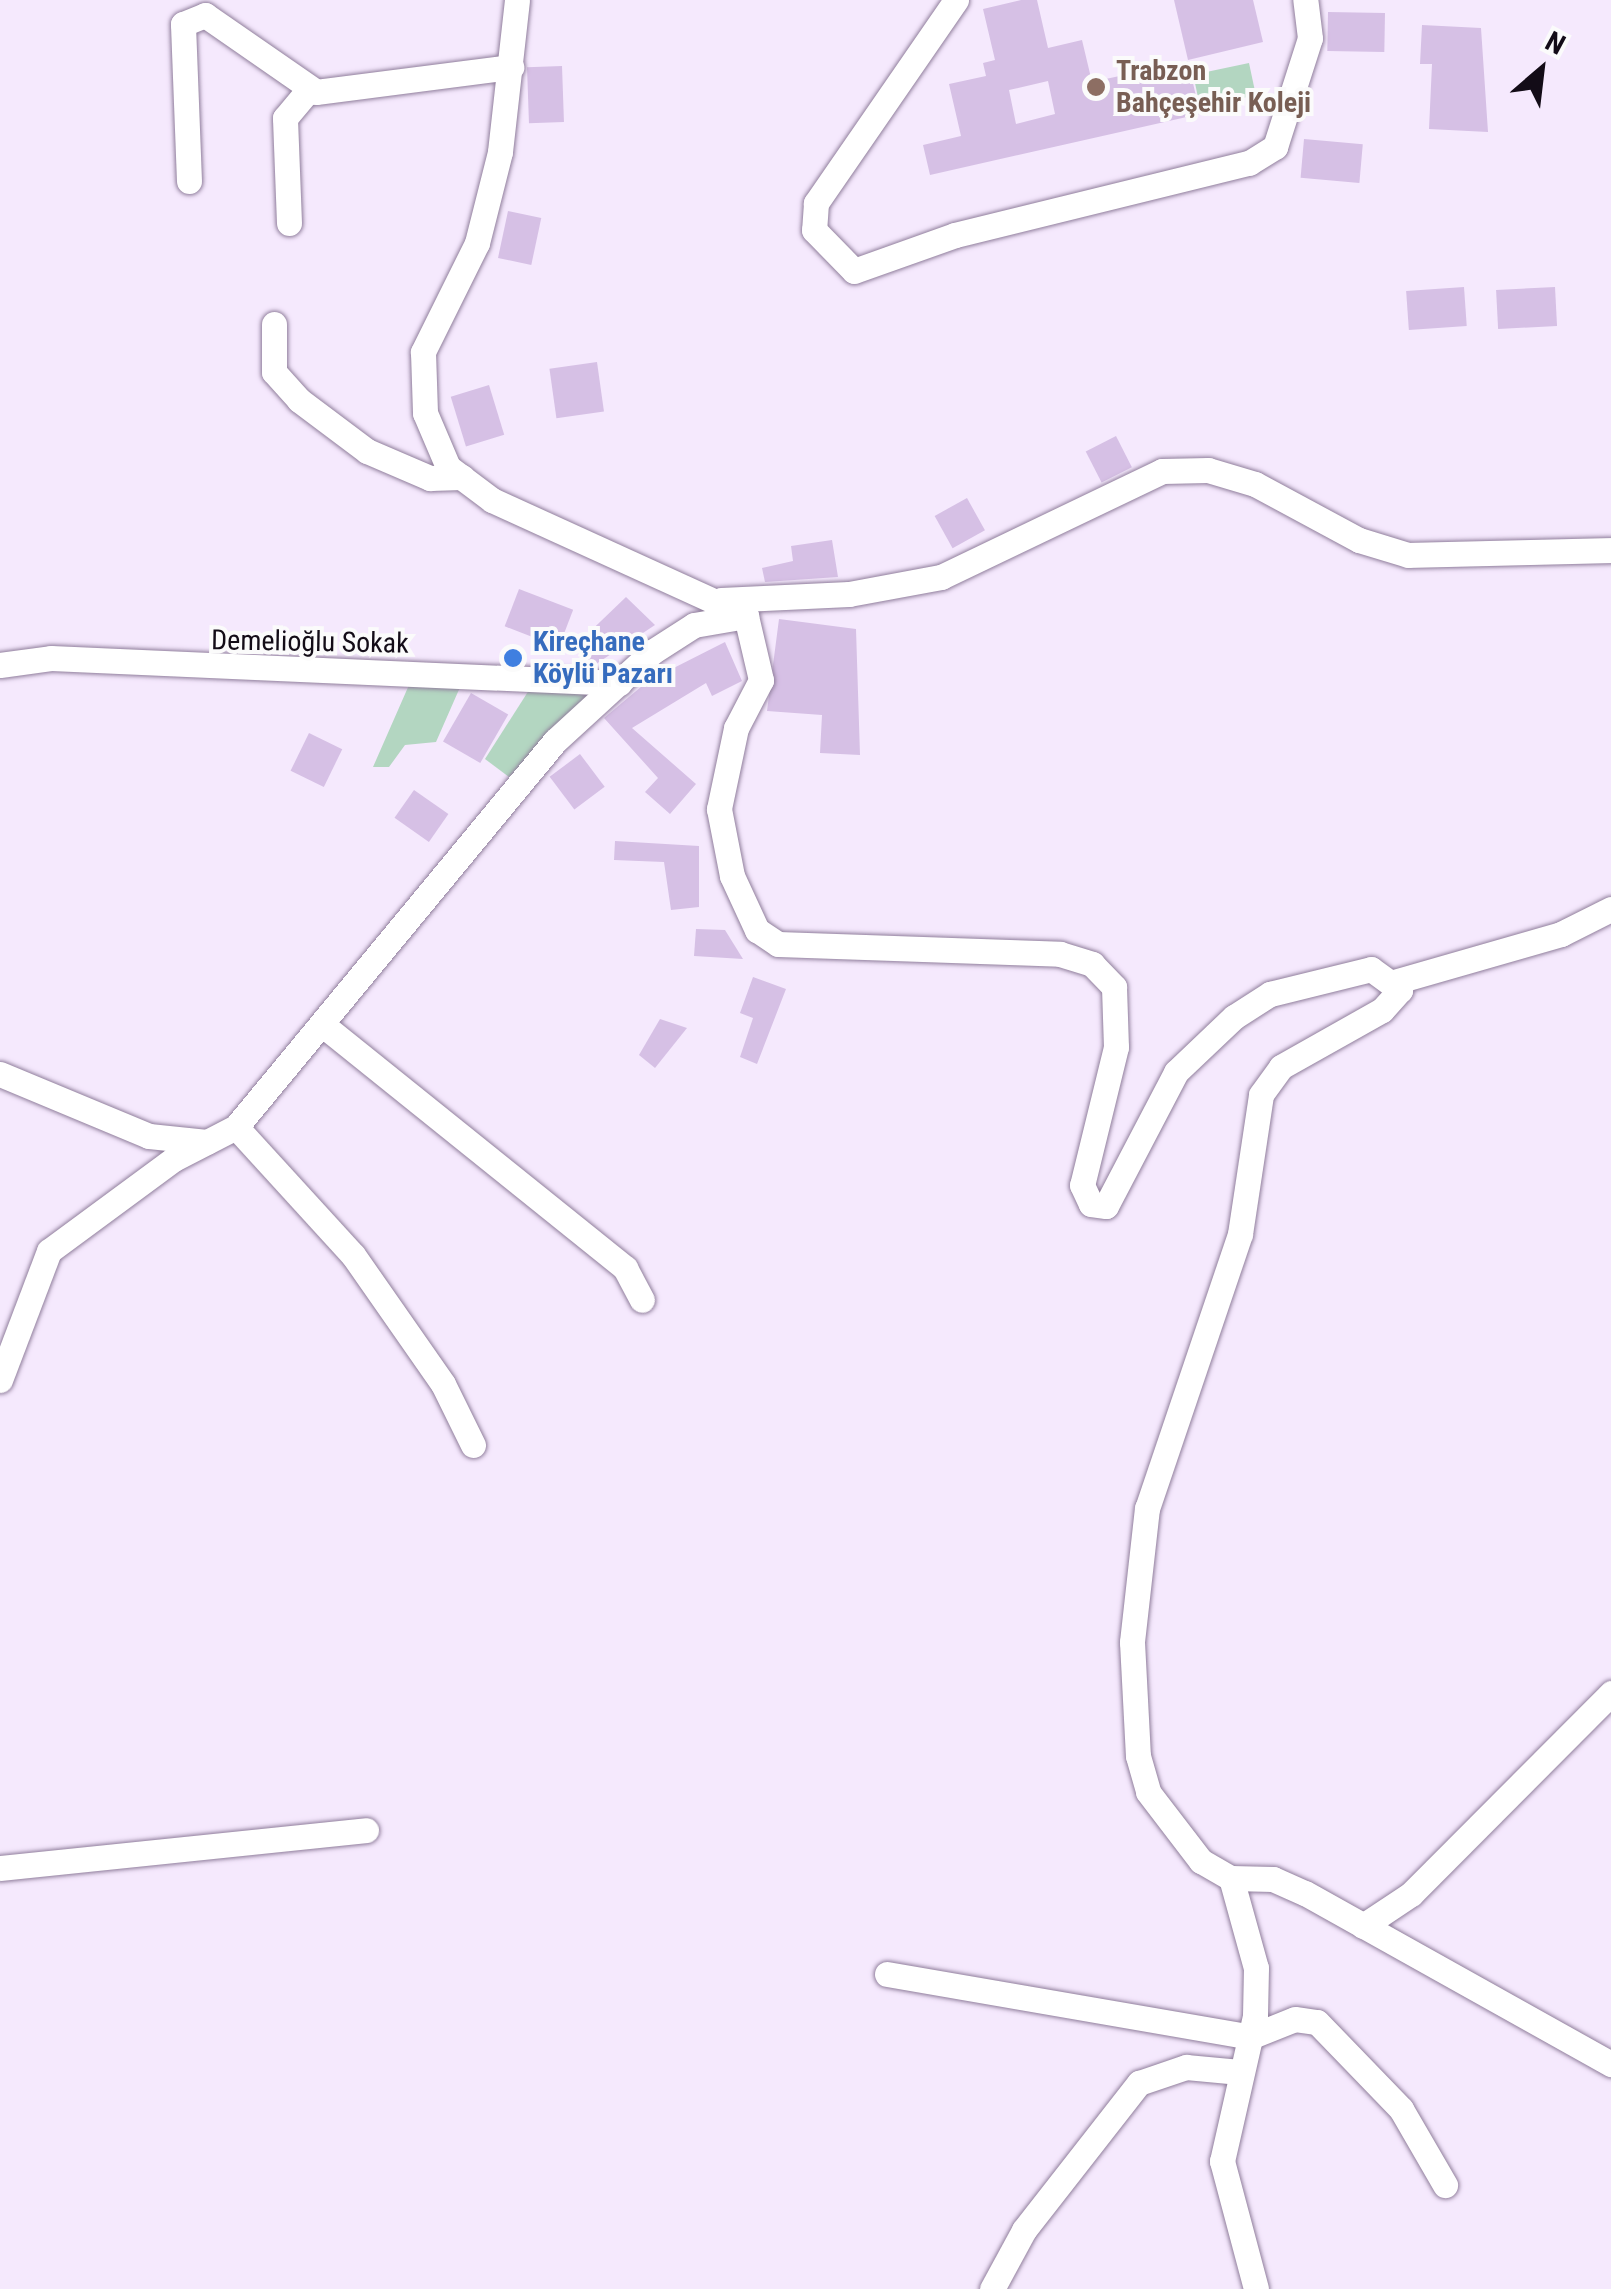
<!DOCTYPE html>
<html>
<head>
<meta charset="utf-8">
<style>
	body { margin:0 }
	#map { position:relative; width:1611px; height:2289px; overflow:hidden; background:#f5e9fd; font-family:"Roboto Condensed",sans-serif }
	div>[style] { position:absolute }
	.green>* { inset:0; background:#b3d6c1; transform-origin:0 0 }
	.building>* { inset:0; background:#d6c0e5; transform-origin:0 0 }
	.roads { filter:drop-shadow(0 0 2px #907e9c) drop-shadow(0 0 2px #907e9c) }
	.minor>* { height:25px; margin:-12.5px; padding:0 12.5px; transform-origin:12.5px; border-radius:12.5px; background:#fff }
	.dots>* { width:28px; height:28px; translate:-50% -50%; box-sizing:border-box; border:5px solid #fbfbfb; border-radius:50% }
	span { translate:-50% -50%; white-space:nowrap; text-align:center; line-height:1.15; -webkit-text-stroke:8px #fbfbfb; paint-order:stroke }
	.education-label { font-size:28px; color:#785e54; font-weight:700 }
	.left { translate:0 -50%; text-align:left }
	.street-label { font-size:28px; color:#130c17 }
	.shop-label { font-size:28px; color:#366cbe; font-weight:700 }
	.north { position:absolute; left:1491px; top:20px; width:100px; height:100px; -webkit-text-stroke:8px #fbfbfb; paint-order:stroke; rotate:28deg; font-size:28px; font-weight:700; line-height:40px; text-align:center; color:#130c17 }
	.north::after { content:''; display:block; margin:auto; width:35px; height:45px; background:#130c17; clip-path:polygon(50% 0,100% 100%,50% 72%,0 100%) }
</style>
</head>
<body>
<div id="map">
	<div class="green">
		<i style="left:1249px;top:63px;width:33px;height:57px;rotate:78deg"></i>
		<i style="clip-path:polygon(409px 685px,461px 685px,436px 742px,405px 745px,389px 767px,373px 767px)"></i>
		<i style="clip-path:polygon(531px 687px,600px 691px,509px 777px,485px 759px)"></i>
	</div>
	<div class="building">
		<i style="clip-path:polygon(evenodd,1021px 0,1037px 0,1048px 48px,1082px 40px,1092px 82px,1188px 61px,1200px 114px,930px 175px,923px 145px,961px 136px,949px 84px,986px 76px,983px 63px,995px 60px,983px 9px,1021px 0,1048px 81px,1055px 114px,1016px 124px,1009px 90px,1048px 81px)"></i>
		<i style="clip-path:polygon(1174px 0,1253px 0,1263px 42px,1188px 60px)"></i>
		<i style="left:1328px;top:12px;width:57px;height:39px;rotate:1deg"></i>
		<i style="clip-path:polygon(1422px 25px,1481px 28px,1488px 132px,1429px 129px,1432px 64px,1420px 64px)"></i>
		<i style="left:562px;top:66px;width:56px;height:35px;rotate:88deg"></i>
		<i style="left:1304px;top:139px;width:59px;height:39px;rotate:5deg"></i>
		<i style="left:508px;top:211px;width:34px;height:48px;rotate:12deg"></i>
		<i style="left:1464px;top:287px;width:39px;height:58px;rotate:86deg"></i>
		<i style="left:1555px;top:287px;width:39px;height:59px;rotate:87deg"></i>
		<i style="left:597px;top:362px;width:50px;height:48px;rotate:82deg"></i>
		<i style="left:489px;top:385px;width:52px;height:40px;rotate:73deg"></i>
		<i style="left:1116px;top:436px;width:35px;height:34px;rotate:63deg"></i>
		<i style="left:967px;top:498px;width:37px;height:37px;rotate:61deg"></i>
		<i style="clip-path:polygon(832px 540px,838px 577px,765px 582px,762px 568px,793px 561px,791px 546px)"></i>
		<i style="left:519px;top:589px;width:58px;height:40px;rotate:21deg"></i>
		<i style="clip-path:polygon(626px 597px,655px 625px,593px 666px,576px 645px)"></i>
		<i style="clip-path:polygon(779px 619px,856px 629px,860px 755px,820px 753px,822px 715px,767px 711px)"></i>
		<i style="clip-path:polygon(725px 642px,742px 681px,712px 696px,706px 683px,632px 728px,696px 784px,670px 814px,645px 792px,658px 778px,604px 718px,648px 681px)"></i>
		<i style="left:471px;top:693px;width:43px;height:56px;rotate:30deg"></i>
		<i style="left:309px;top:733px;width:37px;height:42px;rotate:26deg"></i>
		<i style="left:580px;top:754px;width:41px;height:38px;rotate:53deg"></i>
		<i style="left:414px;top:790px;width:42px;height:34px;rotate:35deg"></i>
		<i style="clip-path:polygon(615px 841px,699px 846px,699px 907px,671px 910px,664px 862px,614px 860px)"></i>
		<i style="clip-path:polygon(696px 929px,725px 930px,743px 959px,694px 956px)"></i>
		<i style="clip-path:polygon(753px 977px,786px 989px,757px 1064px,740px 1057px,753px 1018px,740px 1013px)"></i>
		<i style="clip-path:polygon(660px 1019px,687px 1028px,655px 1068px,639px 1055px)"></i>
	</div>
	<div class="roads">
		<div class="minor">
			<i style="left:517px;top:0;width:153px;rotate:96.4deg"></i>
			<i style="left:500px;top:152px;width:94px;rotate:104.2deg"></i>
			<i style="left:477px;top:243px;width:122px;rotate:116.4deg"></i>
			<i style="left:423px;top:352px;width:61px;rotate:88.1deg"></i>
			<i style="left:425px;top:413px;width:59px;rotate:66.9deg"></i>
			<i style="left:448px;top:467px;width:55px;rotate:36.9deg"></i>
			<i style="left:492px;top:500px;width:279px;rotate:24.5deg"></i>
			<i style="left:746px;top:616px;width:66px;rotate:76.8deg"></i>
			<i style="left:761px;top:680px;width:54px;rotate:117.5deg"></i>
			<i style="left:736px;top:728px;width:83px;rotate:101.9deg"></i>
			<i style="left:719px;top:809px;width:68px;rotate:79deg"></i>
			<i style="left:732px;top:876px;width:60px;rotate:65.2deg"></i>
			<i style="left:757px;top:930px;width:25px;rotate:34deg"></i>
			<i style="left:778px;top:944px;width:282px;rotate:2deg"></i>
			<i style="left:1060px;top:954px;width:34px;rotate:17deg"></i>
			<i style="left:1092px;top:964px;width:32px;rotate:46deg"></i>
			<i style="left:1114px;top:987px;width:60px;rotate:88.1deg"></i>
			<i style="left:1116px;top:1047px;width:142px;rotate:103.8deg"></i>
			<i style="left:1082px;top:1185px;width:21px;rotate:65deg"></i>
			<i style="left:1091px;top:1204px;width:15px;rotate:8deg"></i>
			<i style="left:1106px;top:1206px;width:151px;rotate:-62.4deg"></i>
			<i style="left:1176px;top:1072px;width:80px;rotate:-43.5deg"></i>
			<i style="left:1234px;top:1017px;width:43px;rotate:-32.6deg"></i>
			<i style="left:1270px;top:994px;width:104px;rotate:-13.9deg"></i>
			<i style="left:1371px;top:969px;width:36px;rotate:36deg"></i>
			<i style="left:1400px;top:990px;width:27px;rotate:132deg"></i>
			<i style="left:1382px;top:1010px;width:116px;rotate:150.6deg"></i>
			<i style="left:1281px;top:1067px;width:34px;rotate:126deg"></i>
			<i style="left:1261px;top:1095px;width:141px;rotate:98.6deg"></i>
			<i style="left:1240px;top:1234px;width:289px;rotate:108.7deg"></i>
			<i style="left:1147px;top:1508px;width:135px;rotate:96.4deg"></i>
			<i style="left:1132px;top:1642px;width:114px;rotate:87deg"></i>
			<i style="left:1138px;top:1756px;width:37px;rotate:74deg"></i>
			<i style="left:1148px;top:1792px;width:87px;rotate:52.5deg"></i>
			<i style="left:1201px;top:1861px;width:34px;rotate:30deg"></i>
			<i style="left:1231px;top:1878px;width:42px;rotate:1.4deg"></i>
			<i style="left:1273px;top:1879px;width:35px;rotate:24deg"></i>
			<i style="left:1305px;top:1893px;width:351px;rotate:29.2deg"></i>
			<i style="left:956px;top:0;width:247px;rotate:124.6deg"></i>
			<i style="left:816px;top:203px;width:27px;rotate:94deg"></i>
			<i style="left:814px;top:230px;width:57px;rotate:45.7deg"></i>
			<i style="left:854px;top:271px;width:107px;rotate:-19.6deg"></i>
			<i style="left:955px;top:235px;width:303px;rotate:-13.8deg"></i>
			<i style="left:1249px;top:163px;width:31px;rotate:-32deg"></i>
			<i style="left:1275px;top:147px;width:114px;rotate:-72.2deg"></i>
			<i style="left:1310px;top:38px;width:38px;rotate:-97deg"></i>
			<i style="left:189px;top:181px;width:157px;rotate:-92.2deg"></i>
			<i style="left:183px;top:24px;width:24px;rotate:-22deg"></i>
			<i style="left:205px;top:15px;width:135px;rotate:34.7deg"></i>
			<i style="left:316px;top:92px;width:197px;rotate:-7.3deg"></i>
			<i style="left:289px;top:223px;width:105px;rotate:-92.2deg"></i>
			<i style="left:285px;top:118px;width:38px;rotate:-50deg"></i>
			<i style="left:274px;top:324px;width:48px;rotate:90deg"></i>
			<i style="left:274px;top:372px;width:38px;rotate:48deg"></i>
			<i style="left:299px;top:400px;width:85px;rotate:36.9deg"></i>
			<i style="left:367px;top:451px;width:69px;rotate:23.2deg"></i>
			<i style="left:430px;top:478px;width:32px;rotate:-2deg"></i>
			<i style="left:721px;top:600px;width:128px;rotate:-2.7deg"></i>
			<i style="left:849px;top:594px;width:94px;rotate:-10.5deg"></i>
			<i style="left:941px;top:577px;width:245px;rotate:-25.6deg"></i>
			<i style="left:1162px;top:471px;width:46px;rotate:-1.2deg"></i>
			<i style="left:1208px;top:470px;width:49px;rotate:16.6deg"></i>
			<i style="left:1255px;top:484px;width:118px;rotate:28.3deg"></i>
			<i style="left:1359px;top:540px;width:51px;rotate:17deg"></i>
			<i style="left:1408px;top:555px;width:203px;rotate:-1.4deg"></i>
			<i style="left:0;top:665px;width:51px;rotate:-7.8deg"></i>
			<i style="left:51px;top:658px;width:569px;rotate:2.52deg"></i>
			<i style="left:1394px;top:982px;width:174px;rotate:-16deg"></i>
			<i style="left:1561px;top:934px;width:56px;rotate:-26.6deg"></i>
			<i style="left:323px;top:1025px;width:388px;rotate:38.8deg"></i>
			<i style="left:625px;top:1268px;width:36px;rotate:62deg"></i>
			<i style="left:0;top:1074px;width:161px;rotate:22.6deg"></i>
			<i style="left:149px;top:1136px;width:58px;rotate:5.9deg"></i>
			<i style="left:236px;top:1127px;width:173px;rotate:47.6deg"></i>
			<i style="left:353px;top:1255px;width:157px;rotate:55.1deg"></i>
			<i style="left:443px;top:1384px;width:68px;rotate:63.8deg"></i>
			<i style="left:0;top:1380px;width:138px;rotate:-69.2deg"></i>
			<i style="left:49px;top:1251px;width:155px;rotate:-36.4deg"></i>
			<i style="left:174px;top:1159px;width:70px;rotate:-27.3deg"></i>
			<i style="left:236px;top:1127px;width:501px;rotate:-50.43deg"></i>
			<i style="left:555px;top:741px;width:132px;rotate:-42.5deg"></i>
			<i style="left:652px;top:652px;width:50px;rotate:-32.7deg"></i>
			<i style="left:694px;top:625px;width:53px;rotate:-9.8deg"></i>
			<i style="left:0;top:1868px;width:368px;rotate:-5.9deg"></i>
			<i style="left:1231px;top:1878px;width:93px;rotate:74.5deg"></i>
			<i style="left:1256px;top:1968px;width:48px;rotate:91.2deg"></i>
			<i style="left:1255px;top:2016px;width:149px;rotate:102.8deg"></i>
			<i style="left:1222px;top:2161px;width:132px;rotate:75.1deg"></i>
			<i style="left:1363px;top:1926px;width:58px;rotate:-33.7deg"></i>
			<i style="left:1411px;top:1894px;width:284px;rotate:-45.1deg"></i>
			<i style="left:887px;top:1974px;width:368px;rotate:9.8deg"></i>
			<i style="left:1250px;top:2037px;width:48px;rotate:-21.8deg"></i>
			<i style="left:1295px;top:2019px;width:22px;rotate:8deg"></i>
			<i style="left:1317px;top:2022px;width:121px;rotate:46deg"></i>
			<i style="left:1401px;top:2109px;width:88px;rotate:59.9deg"></i>
			<i style="left:992px;top:2289px;width:67px;rotate:-61.5deg"></i>
			<i style="left:1024px;top:2230px;width:187px;rotate:-52deg"></i>
			<i style="left:1139px;top:2083px;width:50px;rotate:-18.8deg"></i>
			<i style="left:1186px;top:2067px;width:54px;rotate:5.3deg"></i>
		</div>
	</div>
	<div class="dots">
		<i style="left:1096px;top:87px;background:#8d6e63"></i>
		<i style="left:513px;top:658px;background:#3f7fe0"></i>
	</div>
	<div class="education-label">
		<span class="left" style="left:1116px;top:87px">Trabzon<br>Bahçeşehir Koleji</span>
	</div>
	<div class="street-label">
		<span style="left:310px;top:642px;rotate:1deg">Demelioğlu Sokak</span>
	</div>
	<div class="shop-label">
		<span class="left" style="left:533px;top:658px">Kireçhane<br>Köylü Pazarı</span>
	</div>
	<div class="north">N</div>
</div>
</body>
</html>
